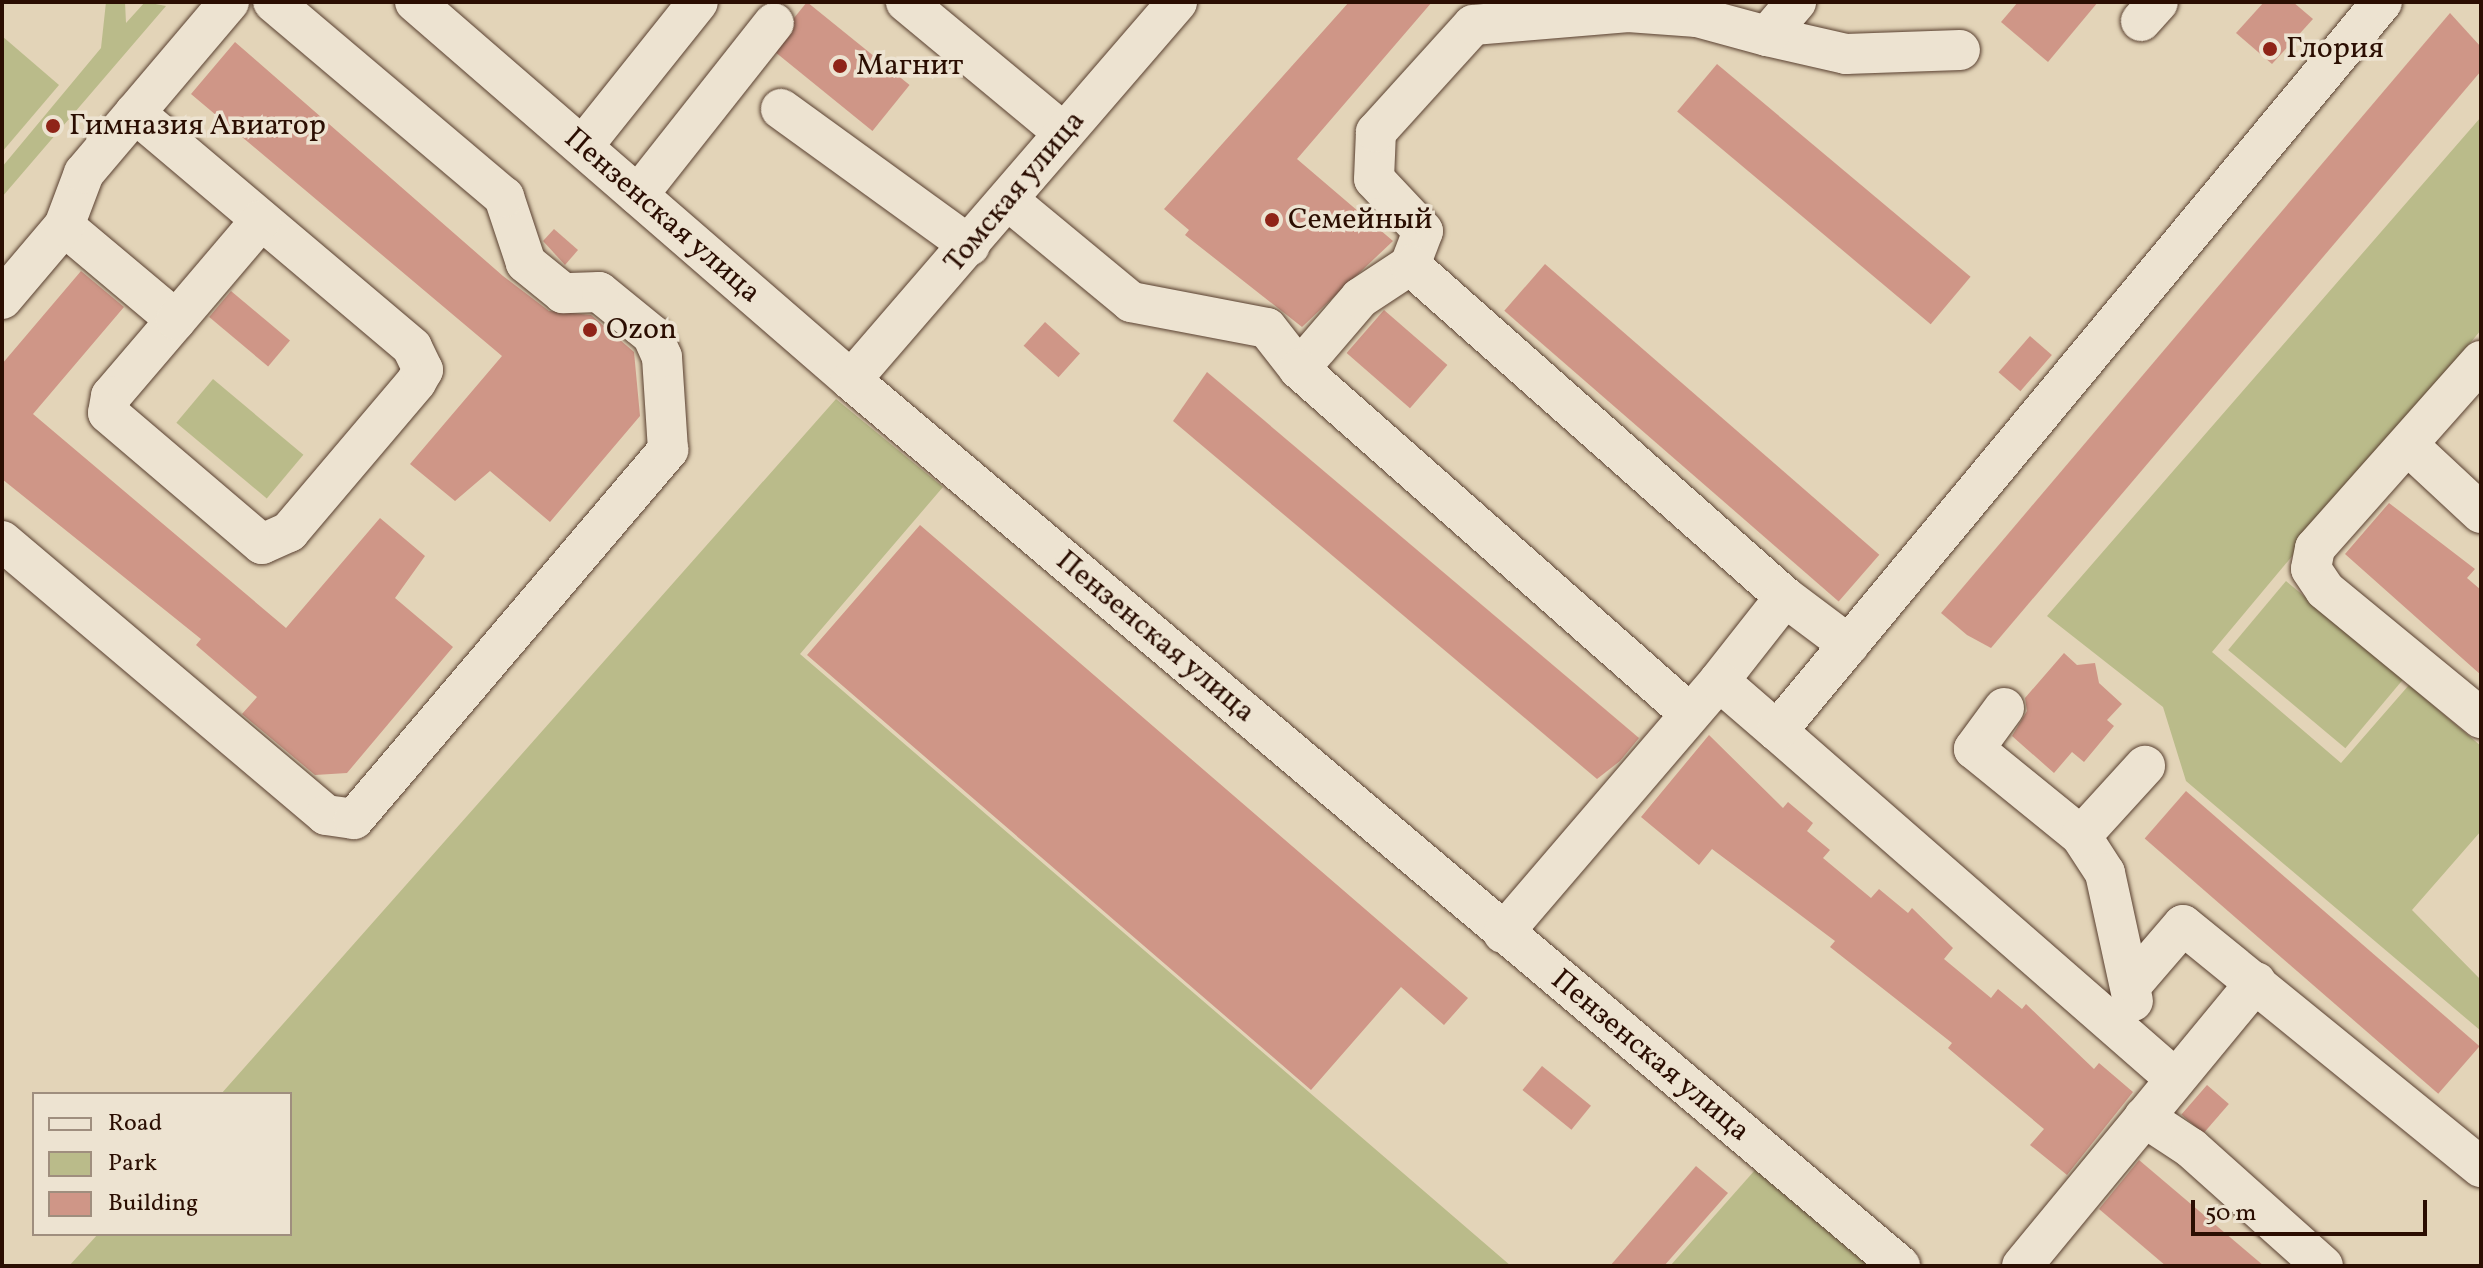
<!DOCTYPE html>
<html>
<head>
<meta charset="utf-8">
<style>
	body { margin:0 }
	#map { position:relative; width:2483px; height:1268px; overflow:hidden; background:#e3d4b8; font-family:Vollkorn,serif }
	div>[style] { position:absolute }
	.green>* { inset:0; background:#babb8a; transform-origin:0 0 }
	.building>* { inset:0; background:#cf9687; transform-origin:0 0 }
	.roads { filter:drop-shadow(0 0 2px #594030) drop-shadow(0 0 2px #594030) }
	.minor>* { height:40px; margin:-20px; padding:0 20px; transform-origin:20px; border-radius:20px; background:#ede3d1 }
	.dots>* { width:22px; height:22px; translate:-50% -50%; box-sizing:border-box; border:4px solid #ede3d1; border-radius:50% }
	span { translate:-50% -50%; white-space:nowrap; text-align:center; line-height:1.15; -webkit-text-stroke:7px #ede3d1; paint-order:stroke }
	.poi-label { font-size:30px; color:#2b0e02 }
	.left { translate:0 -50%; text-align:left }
	.street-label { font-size:30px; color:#2b0e02 }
	.frame { position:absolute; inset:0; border:4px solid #2b0e02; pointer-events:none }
	.legend { position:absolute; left:32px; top:1092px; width:260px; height:144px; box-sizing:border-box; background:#ede3d1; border:2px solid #9f8e7e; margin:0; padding:10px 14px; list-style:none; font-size:24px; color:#2b0e02 }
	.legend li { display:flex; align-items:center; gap:16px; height:40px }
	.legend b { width:40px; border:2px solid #9f8e7e }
	.scale { position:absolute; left:2191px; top:1200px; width:236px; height:36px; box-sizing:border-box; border:4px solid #2b0e02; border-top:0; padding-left:10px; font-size:24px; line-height:28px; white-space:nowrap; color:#2b0e02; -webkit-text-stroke:6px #ede3d1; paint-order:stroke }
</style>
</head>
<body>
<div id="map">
	<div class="green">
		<i style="clip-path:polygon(106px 2px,125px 2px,126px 23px,145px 2px,166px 6px,2px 197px,2px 167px,101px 48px)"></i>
		<i style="clip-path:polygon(2px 36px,59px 85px,2px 152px)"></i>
		<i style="clip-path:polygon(2481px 117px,2481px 330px,2212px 652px,2341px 763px,2409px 685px,2481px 746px,2481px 831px,2412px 910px,2481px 980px,2481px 1031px,2186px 781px,2163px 707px,2047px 616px)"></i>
		<i style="left:213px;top:379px;width:118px;height:57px;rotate:40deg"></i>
		<i style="clip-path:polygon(836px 399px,943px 487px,800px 654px,1511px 1266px,69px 1266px,98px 1234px,290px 1234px,290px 1094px,221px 1094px)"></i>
		<i style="left:2286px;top:581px;width:153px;height:90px;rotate:40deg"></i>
		<i style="clip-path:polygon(1755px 1170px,1869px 1266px,1670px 1266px)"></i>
	</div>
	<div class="building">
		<i style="left:807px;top:2px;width:132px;height:59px;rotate:39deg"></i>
		<i style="clip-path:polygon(1349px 2px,1432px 2px,1297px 159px,1393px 241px,1302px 327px,1185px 235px,1189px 230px,1164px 209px)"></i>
		<i style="clip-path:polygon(2018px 2px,2098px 2px,2048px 62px,2001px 22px)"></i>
		<i style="clip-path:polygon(2264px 2px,2293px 2px,2313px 19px,2272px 64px,2236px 33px)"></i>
		<i style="clip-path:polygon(2450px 13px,2481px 47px,2481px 71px,1991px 648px,1967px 635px,1941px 613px)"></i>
		<i style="clip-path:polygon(235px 42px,503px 276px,549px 311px,591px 315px,634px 352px,640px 416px,550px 522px,490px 471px,455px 501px,410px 464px,502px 356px,191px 94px)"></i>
		<i style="left:1717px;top:64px;width:331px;height:62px;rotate:40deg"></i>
		<i style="clip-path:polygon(554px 229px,578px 250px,565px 265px,543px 241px)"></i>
		<i style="left:1545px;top:264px;width:443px;height:62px;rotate:41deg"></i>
		<i style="clip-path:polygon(81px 271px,124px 307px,33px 414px,286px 628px,380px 518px,425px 556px,395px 598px,453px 647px,347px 773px,315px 775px,242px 714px,257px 697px,196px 645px,201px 639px,2px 479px,2px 364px)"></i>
		<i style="left:231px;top:291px;width:77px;height:34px;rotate:40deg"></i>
		<i style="left:1384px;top:310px;width:84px;height:57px;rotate:41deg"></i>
		<i style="left:1045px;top:322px;width:47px;height:32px;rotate:42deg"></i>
		<i style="left:2030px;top:336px;width:29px;height:48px;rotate:41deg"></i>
		<i style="clip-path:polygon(1207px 372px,1639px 738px,1620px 761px,1597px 779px,1173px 421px)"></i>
		<i style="clip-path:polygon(2389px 503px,2475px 569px,2467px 578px,2481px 590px,2481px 675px,2345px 554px)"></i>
		<i style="clip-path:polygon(920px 525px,1468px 998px,1444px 1025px,1401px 987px,1311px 1090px,807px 655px)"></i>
		<i style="clip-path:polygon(2064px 653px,2077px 665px,2095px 663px,2099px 683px,2122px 704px,2107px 720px,2114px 726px,2084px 762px,2072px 752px,2054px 773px,2012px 736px,2027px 711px,2025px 698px)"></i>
		<i style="clip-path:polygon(1709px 735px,1783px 808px,1788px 802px,1813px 823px,1807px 831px,1830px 850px,1823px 858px,1871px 898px,1879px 889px,1908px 913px,1912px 908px,1953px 948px,1944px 959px,1991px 998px,1998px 989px,2022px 1009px,2026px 1004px,2094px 1069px,2099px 1063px,2133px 1092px,2067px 1175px,2030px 1145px,2044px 1129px,1948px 1048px,1952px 1043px,1830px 947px,1835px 941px,1712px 849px,1699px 865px,1641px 817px)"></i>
		<i style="left:2186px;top:791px;width:389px;height:63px;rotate:41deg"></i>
		<i style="left:1542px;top:1066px;width:63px;height:31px;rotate:39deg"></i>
		<i style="left:2207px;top:1085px;width:29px;height:39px;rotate:41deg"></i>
		<i style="clip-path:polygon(2139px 1160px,2264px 1266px,2166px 1266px,2099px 1209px)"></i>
		<i style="clip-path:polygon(1696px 1166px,1728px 1193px,1664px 1266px,1610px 1266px)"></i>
	</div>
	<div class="roads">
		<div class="minor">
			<i style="left:415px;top:2px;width:577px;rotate:40.92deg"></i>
			<i style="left:851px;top:380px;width:1373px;rotate:40.18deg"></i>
			<i style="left:906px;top:2px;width:205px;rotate:39.7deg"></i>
			<i style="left:2141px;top:21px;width:25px;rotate:-48deg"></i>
			<i style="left:1767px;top:36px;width:81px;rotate:12.8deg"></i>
			<i style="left:1846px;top:54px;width:114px;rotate:-2deg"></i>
			<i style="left:781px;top:109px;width:233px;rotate:35.9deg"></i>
			<i style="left:583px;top:146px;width:184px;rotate:-51.4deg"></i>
			<i style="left:638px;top:195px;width:219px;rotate:-51.7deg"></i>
			<i style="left:1009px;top:201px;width:158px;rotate:39.6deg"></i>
			<i style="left:1131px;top:302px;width:138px;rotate:10.8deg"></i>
			<i style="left:1267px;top:328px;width:52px;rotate:52deg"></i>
			<i style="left:1299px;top:369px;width:94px;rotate:-49.3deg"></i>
			<i style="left:1360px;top:298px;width:60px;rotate:-33.4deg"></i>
			<i style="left:1410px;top:265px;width:36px;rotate:-69deg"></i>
			<i style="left:1423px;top:231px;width:71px;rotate:-133.3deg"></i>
			<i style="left:1374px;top:179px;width:47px;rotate:-87.6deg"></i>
			<i style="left:1376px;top:132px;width:144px;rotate:-47.8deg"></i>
			<i style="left:1473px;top:25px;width:156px;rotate:-4.8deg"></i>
			<i style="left:1628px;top:12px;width:69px;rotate:4.1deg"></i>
			<i style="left:1697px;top:17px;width:73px;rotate:15.2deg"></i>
			<i style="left:1767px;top:36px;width:45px;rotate:-49.5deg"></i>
			<i style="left:64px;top:226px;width:146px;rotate:40deg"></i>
			<i style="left:176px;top:320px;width:100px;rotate:130.5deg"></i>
			<i style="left:111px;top:396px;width:17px;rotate:100deg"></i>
			<i style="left:108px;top:413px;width:202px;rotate:40.4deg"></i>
			<i style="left:262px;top:544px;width:30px;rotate:-24deg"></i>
			<i style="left:289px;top:532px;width:197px;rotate:-49.7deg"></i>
			<i style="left:416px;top:382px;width:14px;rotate:-60deg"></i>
			<i style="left:423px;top:370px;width:25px;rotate:-116deg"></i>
			<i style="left:412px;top:347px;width:363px;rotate:-139.8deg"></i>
			<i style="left:1410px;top:265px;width:501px;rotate:41.52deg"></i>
			<i style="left:1785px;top:597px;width:107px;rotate:128.2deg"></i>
			<i style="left:2px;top:299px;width:96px;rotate:-49.7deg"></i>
			<i style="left:64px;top:226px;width:57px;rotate:-69.3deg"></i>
			<i style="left:84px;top:173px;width:224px;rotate:-49.7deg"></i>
			<i style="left:176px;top:320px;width:131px;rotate:-49.6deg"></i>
			<i style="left:2481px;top:361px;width:250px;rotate:131.6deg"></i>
			<i style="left:2315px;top:548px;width:21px;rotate:101deg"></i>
			<i style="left:2311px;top:569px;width:25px;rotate:56deg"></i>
			<i style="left:2325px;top:590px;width:202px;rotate:39.4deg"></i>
			<i style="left:1299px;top:369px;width:521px;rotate:41.42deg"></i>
			<i style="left:851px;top:380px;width:499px;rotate:-49.2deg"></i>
			<i style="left:2410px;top:447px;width:97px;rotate:42.9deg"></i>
			<i style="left:2px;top:541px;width:424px;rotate:40.2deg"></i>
			<i style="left:326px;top:815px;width:28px;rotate:8deg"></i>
			<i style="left:354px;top:819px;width:485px;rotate:-49.6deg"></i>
			<i style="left:668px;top:450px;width:93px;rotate:-93.7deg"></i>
			<i style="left:662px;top:357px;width:24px;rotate:-114deg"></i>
			<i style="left:652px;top:335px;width:68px;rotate:-140.9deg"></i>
			<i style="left:599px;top:292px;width:36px;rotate:178deg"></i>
			<i style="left:563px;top:293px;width:48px;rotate:-141deg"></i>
			<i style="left:526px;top:263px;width:70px;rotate:-108.4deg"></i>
			<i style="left:504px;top:197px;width:302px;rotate:-139.8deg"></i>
			<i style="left:1785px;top:597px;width:80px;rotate:36.9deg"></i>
			<i style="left:2004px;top:708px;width:51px;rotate:126.2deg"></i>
			<i style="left:1974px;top:749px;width:138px;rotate:39.1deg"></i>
			<i style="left:2081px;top:836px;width:44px;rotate:57deg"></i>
			<i style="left:2105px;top:873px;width:131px;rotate:77.7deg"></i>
			<i style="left:1777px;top:731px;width:524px;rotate:41.13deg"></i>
			<i style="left:2081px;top:836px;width:95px;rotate:-47.6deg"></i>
			<i style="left:1503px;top:933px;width:332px;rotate:-49.4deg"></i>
			<i style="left:1719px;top:681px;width:77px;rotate:40.8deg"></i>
			<i style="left:1777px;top:731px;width:947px;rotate:-50.31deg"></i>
			<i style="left:2134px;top:982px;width:75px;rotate:-49.3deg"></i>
			<i style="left:2183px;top:925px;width:384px;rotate:39.1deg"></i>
			<i style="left:2144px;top:1117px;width:56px;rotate:33.4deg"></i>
			<i style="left:2191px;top:1148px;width:177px;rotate:41.8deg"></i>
			<i style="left:2022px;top:1266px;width:368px;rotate:-50.5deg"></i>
		</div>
	</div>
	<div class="dots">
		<i style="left:2270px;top:49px;background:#8f2418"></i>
		<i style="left:840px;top:66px;background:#8f2418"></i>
		<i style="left:53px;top:126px;background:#8f2418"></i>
		<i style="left:1272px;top:220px;background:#8f2418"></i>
		<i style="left:590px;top:330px;background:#8f2418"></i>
	</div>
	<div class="poi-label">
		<span class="left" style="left:2286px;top:49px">Глория</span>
		<span class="left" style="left:856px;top:66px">Магнит</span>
		<span class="left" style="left:69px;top:126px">Гимназия Авиатор</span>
		<span class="left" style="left:1288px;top:220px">Семейный</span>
		<span class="left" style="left:606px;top:330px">Ozon</span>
	</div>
	<div class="street-label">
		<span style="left:1015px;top:192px;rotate:-50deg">Томская улица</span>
		<span style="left:662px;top:216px;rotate:41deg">Пензенская улица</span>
		<span style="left:1155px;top:637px;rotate:40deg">Пензенская улица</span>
		<span style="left:1650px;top:1056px;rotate:40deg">Пензенская улица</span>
	</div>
	<div class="frame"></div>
	<ul class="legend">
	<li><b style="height:10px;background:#ede3d1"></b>Road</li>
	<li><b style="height:22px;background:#babb8a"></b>Park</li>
	<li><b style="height:22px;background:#cf9687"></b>Building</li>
	</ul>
	<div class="scale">50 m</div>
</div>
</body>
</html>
